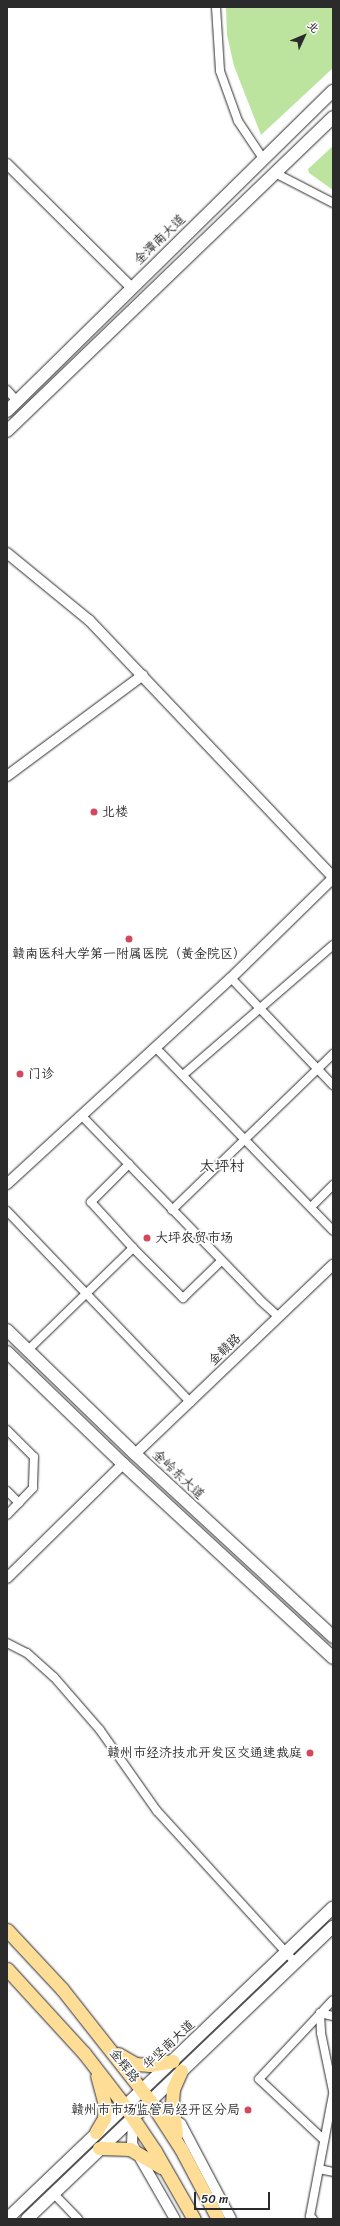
<!DOCTYPE html>
<html>
<head>
<meta charset="utf-8">
<style>
	body { margin:0 }
	#map { position:relative; width:340px; height:2226px; overflow:hidden; background:#fff; font-family:Sriracha,"LXGW WenKai TC",sans-serif }
	div>[style] { position:absolute }
	.green>* { inset:0; background:#bce49f }
	.roads { filter:drop-shadow(0 0 1px #2b2b2b) drop-shadow(0 0 1px #2b2b2b) }
	.minor>* { height:8px; margin:-4px; padding:0 4px; transform-origin:4px; border-radius:4px; background:#fff }
	.tertiary>* { height:10px; margin:-5px; padding:0 5px; transform-origin:5px; border-radius:5px; background:#fff }
	.secondary>* { height:12px; margin:-6px; padding:0 6px; transform-origin:6px; border-radius:6px; background:#fff }
	.primary>* { height:13px; margin:-6.5px; padding:0 6.5px; transform-origin:6.5px; border-radius:6.5px; background:#fedd96 }
	.dots>* { width:11px; height:11px; translate:-50% -50%; box-sizing:border-box; border:2px solid #fff; border-radius:50% }
	span { translate:-50% -50%; white-space:nowrap; text-align:center; line-height:1.15; -webkit-text-stroke:3.5px #fff; paint-order:stroke }
	.street-label { font-size:13px; color:#2b2b2b }
	.poi-label { font-size:13px; color:#2b2b2b }
	.left { translate:0 -50%; text-align:left }
	.right { translate:-100% -50%; text-align:right }
	.quarter-label { font-size:15px; color:#2b2b2b }
	.frame { position:absolute; inset:0; border:8px solid #2b2b2b; pointer-events:none }
	.north { position:absolute; left:284px; top:16px; width:40px; height:40px; -webkit-text-stroke:3px #fff; paint-order:stroke; rotate:46deg; font-size:11px; font-weight:700; line-height:16px; text-align:center; color:#2b2b2b }
	.north::after { content:''; display:block; margin:auto; width:14px; height:18px; background:#2b2b2b; clip-path:polygon(50% 0,100% 100%,50% 72%,0 100%) }
	.scale { position:absolute; left:194px; top:2192px; width:76px; height:18px; box-sizing:border-box; border:2px solid #2b2b2b; border-top:0; padding-left:5px; font-size:12px; line-height:14px; white-space:nowrap; color:#2b2b2b; -webkit-text-stroke:3px #fff; paint-order:stroke }
</style>
</head>
<body>
<div id="map">
	<div class="green">
		<i style="clip-path:polygon(226px 7px,333px 7px,333px 68px,261px 135px,234px 66px,227px 35px)"></i>
		<i style="clip-path:polygon(333px 146px,333px 190px,309px 173px,308px 169px)"></i>
	</div>
	<div class="roads">
		<div class="minor">
			<i style="left:216px;top:7px;width:64px;rotate:86.4deg"></i>
			<i style="left:220px;top:71px;width:53px;rotate:70.2deg"></i>
			<i style="left:238px;top:121px;width:47px;rotate:56.3deg"></i>
			<i style="left:275px;top:173px;width:65px;rotate:27.3deg"></i>
			<i style="left:7px;top:390px;width:15px;rotate:48deg"></i>
			<i style="left:231px;top:978px;width:148px;rotate:46.4deg"></i>
			<i style="left:155px;top:1047px;width:256px;rotate:45.9deg"></i>
			<i style="left:183px;top:1075px;width:198px;rotate:-40.9deg"></i>
			<i style="left:81px;top:1115px;width:257px;rotate:45.9deg"></i>
			<i style="left:260px;top:1300px;width:25px;rotate:42deg"></i>
			<i style="left:129px;top:1164px;width:54px;rotate:135deg"></i>
			<i style="left:91px;top:1202px;width:62px;rotate:47.6deg"></i>
			<i style="left:133px;top:1248px;width:71px;rotate:45deg"></i>
			<i style="left:183px;top:1298px;width:53px;rotate:-44.2deg"></i>
			<i style="left:311px;top:1207px;width:31px;rotate:-45deg"></i>
			<i style="left:172px;top:1210px;width:224px;rotate:-44.1deg"></i>
			<i style="left:7px;top:1211px;width:265px;rotate:46.2deg"></i>
			<i style="left:27px;top:1351px;width:148px;rotate:-44.2deg"></i>
			<i style="left:7px;top:1430px;width:38px;rotate:45deg"></i>
			<i style="left:34px;top:1457px;width:31px;rotate:92deg"></i>
			<i style="left:33px;top:1488px;width:37px;rotate:134deg"></i>
			<i style="left:7px;top:1491px;width:17px;rotate:45deg"></i>
			<i style="left:7px;top:1643px;width:22px;rotate:27deg"></i>
			<i style="left:27px;top:1653px;width:36px;rotate:42deg"></i>
			<i style="left:54px;top:1677px;width:70px;rotate:49deg"></i>
			<i style="left:100px;top:1730px;width:99px;rotate:54.9deg"></i>
			<i style="left:157px;top:1811px;width:206px;rotate:47.6deg"></i>
			<i style="left:333px;top:2016px;width:13px;rotate:-167deg"></i>
			<i style="left:320px;top:2013px;width:20px;rotate:87deg"></i>
			<i style="left:321px;top:2033px;width:59px;rotate:78.3deg"></i>
			<i style="left:324px;top:2140px;width:89px;rotate:-136.8deg"></i>
			<i style="left:259px;top:2079px;width:108px;rotate:-46.9deg"></i>
			<i style="left:319px;top:2169px;width:14px;rotate:12deg"></i>
			<i style="left:53px;top:2193px;width:36px;rotate:46deg"></i>
			<i style="left:313px;top:2219px;width:4px;rotate:-135deg"></i>
			<i style="left:310px;top:2216px;width:124px;rotate:-79.3deg"></i>
		</div>
		<div class="tertiary">
			<i style="left:7px;top:164px;width:175px;rotate:44.8deg"></i>
			<i style="left:7px;top:553px;width:106px;rotate:39.3deg"></i>
			<i style="left:89px;top:620px;width:354px;rotate:46.5deg"></i>
			<i style="left:7px;top:776px;width:169px;rotate:-36.6deg"></i>
			<i style="left:7px;top:1184px;width:304px;rotate:-42.6deg"></i>
			<i style="left:231px;top:978px;width:143px;rotate:-44.4deg"></i>
			<i style="left:135px;top:1454px;width:274px;rotate:-43.7deg"></i>
			<i style="left:7px;top:1578px;width:163px;rotate:-44.5deg"></i>
			<i style="left:153px;top:2103px;width:35px;rotate:37deg"></i>
			<i style="left:181px;top:2124px;width:107px;rotate:62.2deg"></i>
			<i style="left:133px;top:2117px;width:27px;rotate:92deg"></i>
			<i style="left:132px;top:2144px;width:86px;rotate:60.2deg"></i>
		</div>
		<div class="secondary">
			<i style="left:7px;top:411px;width:457px;rotate:-44.5deg"></i>
			<i style="left:7px;top:431px;width:453px;rotate:-43.9deg"></i>
			<i style="left:7px;top:1330px;width:178px;rotate:44.1deg"></i>
			<i style="left:135px;top:1454px;width:270px;rotate:42.7deg"></i>
			<i style="left:7px;top:1352px;width:161px;rotate:44deg"></i>
			<i style="left:123px;top:1464px;width:286px;rotate:42.7deg"></i>
			<i style="left:7px;top:2219px;width:451px;rotate:-43.7deg"></i>
			<i style="left:27px;top:2219px;width:423px;rotate:-43.7deg"></i>
		</div>
		<div class="primary">
			<i style="left:7px;top:1930px;width:81px;rotate:47deg"></i>
			<i style="left:62px;top:1989px;width:142px;rotate:51.8deg"></i>
			<i style="left:150px;top:2101px;width:57px;rotate:57.1deg"></i>
			<i style="left:181px;top:2149px;width:79px;rotate:62.1deg"></i>
			<i style="left:7px;top:1969px;width:114px;rotate:47.5deg"></i>
			<i style="left:84px;top:2053px;width:66px;rotate:52.4deg"></i>
			<i style="left:124px;top:2105px;width:55px;rotate:56deg"></i>
			<i style="left:155px;top:2151px;width:78px;rotate:60.2deg"></i>
			<i style="left:118px;top:2054px;width:20px;rotate:30deg"></i>
			<i style="left:135px;top:2064px;width:15px;rotate:4deg"></i>
			<i style="left:150px;top:2065px;width:23px;rotate:-10deg"></i>
			<i style="left:96px;top:2132px;width:16px;rotate:-60deg"></i>
			<i style="left:104px;top:2118px;width:13px;rotate:-86deg"></i>
			<i style="left:105px;top:2105px;width:30px;rotate:-105deg"></i>
			<i style="left:176px;top:2134px;width:31px;rotate:-97deg"></i>
			<i style="left:172px;top:2103px;width:14px;rotate:-86deg"></i>
			<i style="left:173px;top:2089px;width:20px;rotate:-66deg"></i>
			<i style="left:99px;top:2148px;width:31px;rotate:2deg"></i>
			<i style="left:130px;top:2149px;width:36px;rotate:30deg"></i>
		</div>
	</div>
	<div class="dots">
		<i style="left:94px;top:812px;background:#d1495b"></i>
		<i style="left:129px;top:939px;background:#d1495b"></i>
		<i style="left:20px;top:1074px;background:#d1495b"></i>
		<i style="left:147px;top:1238px;background:#d1495b"></i>
		<i style="left:310px;top:1753px;background:#d1495b"></i>
		<i style="left:248px;top:2110px;background:#d1495b"></i>
	</div>
	<div class="street-label">
		<span style="left:160px;top:240px;rotate:-44deg">金潭南大道</span>
		<span style="left:225px;top:1350px;rotate:-44deg">金赣路</span>
		<span style="left:178px;top:1475px;rotate:43deg">金岭东大道</span>
		<span style="left:169px;top:2045px;rotate:-43deg">华坚南大道</span>
		<span style="left:124px;top:2066px;rotate:52deg">金辉路</span>
	</div>
	<div class="poi-label">
		<span class="left" style="left:102px;top:812px">北楼</span>
		<span style="left:129px;top:954px">赣南医科大学第一附属医院（黄金院区）</span>
		<span class="left" style="left:28px;top:1074px">门诊</span>
		<span class="left" style="left:155px;top:1238px">大坪农贸市场</span>
		<span class="right" style="left:302px;top:1753px">赣州市经济技术开发区交通速裁庭</span>
		<span class="right" style="left:240px;top:2110px">赣州市市场监管局经开区分局</span>
	</div>
	<div class="quarter-label">
		<span style="left:222px;top:1167px">太坪村</span>
	</div>
	<div class="frame"></div>
	<div class="north">北</div>
	<div class="scale">50 m</div>
</div>
</body>
</html>
